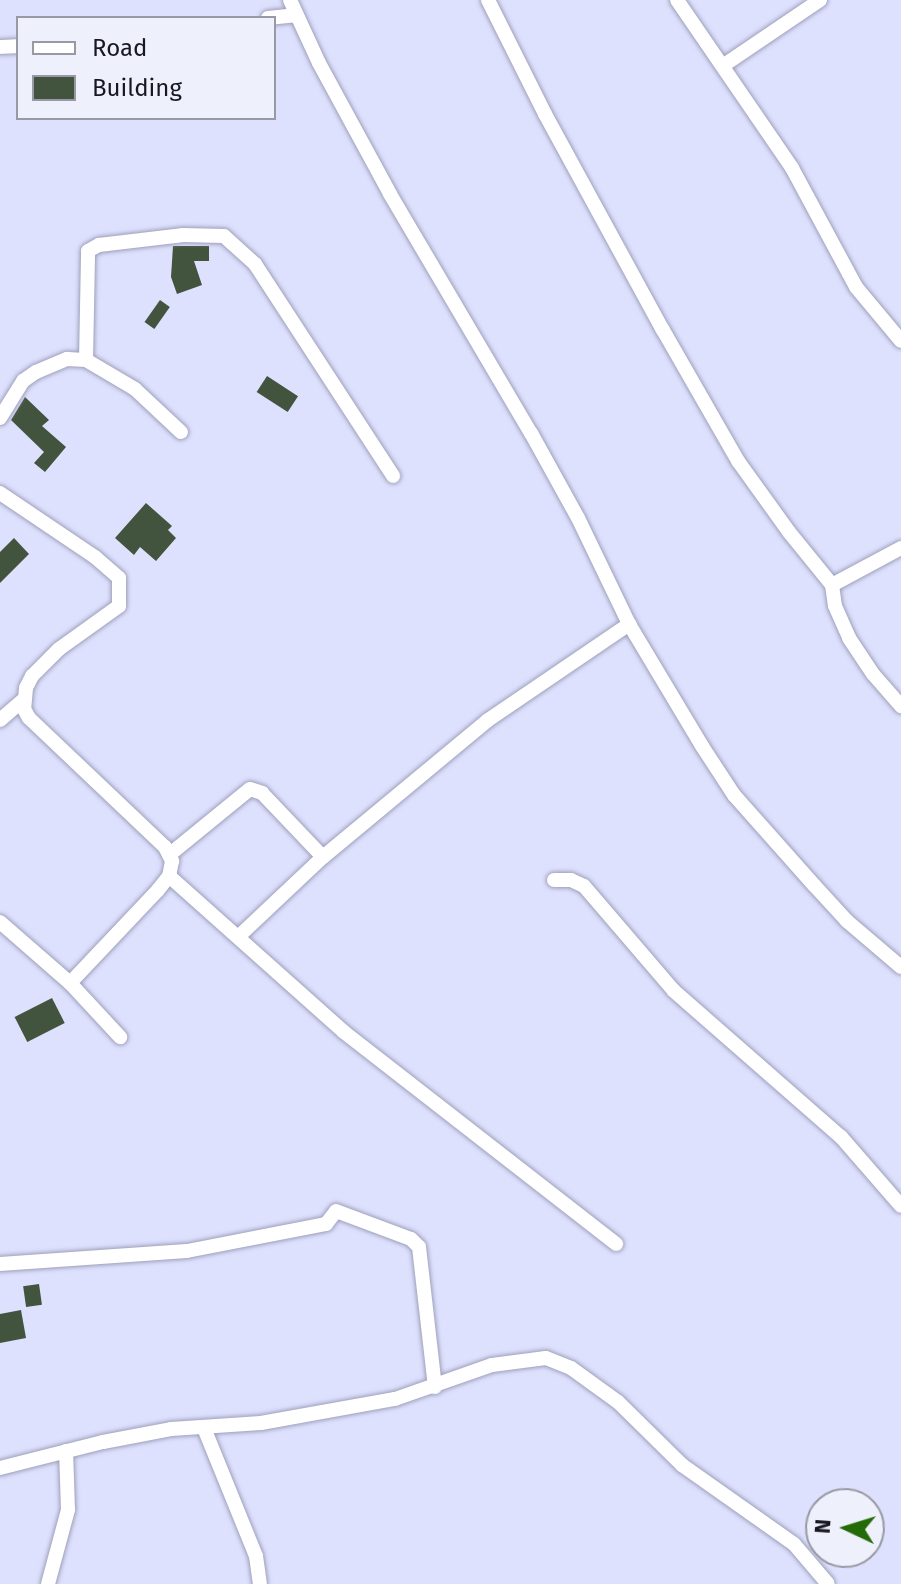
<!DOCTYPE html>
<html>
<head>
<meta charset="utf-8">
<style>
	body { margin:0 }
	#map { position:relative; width:901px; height:1584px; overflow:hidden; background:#dee1fe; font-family:"Fira Sans",sans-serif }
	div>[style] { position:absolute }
	.building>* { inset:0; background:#42533e; transform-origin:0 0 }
	.roads { filter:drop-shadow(0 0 2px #9ea0bb) drop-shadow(0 0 2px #9ea0bb) }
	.minor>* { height:14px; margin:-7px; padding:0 7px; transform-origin:7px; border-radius:7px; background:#fff }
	span { translate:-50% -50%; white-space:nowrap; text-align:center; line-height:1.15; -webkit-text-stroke:8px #eef0fb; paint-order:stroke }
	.legend { position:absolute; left:16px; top:16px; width:260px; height:104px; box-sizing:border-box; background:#eef0fb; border:2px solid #9899a4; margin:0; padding:10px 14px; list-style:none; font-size:24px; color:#161721 }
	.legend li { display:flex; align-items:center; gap:16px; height:40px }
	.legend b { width:40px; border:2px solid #9899a4 }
	.north { position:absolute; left:805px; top:1488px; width:80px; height:80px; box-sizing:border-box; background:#eef0fb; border:2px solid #9899a4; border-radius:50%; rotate:274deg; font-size:22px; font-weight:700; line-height:32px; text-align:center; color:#161721 }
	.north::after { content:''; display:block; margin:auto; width:28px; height:36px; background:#236b08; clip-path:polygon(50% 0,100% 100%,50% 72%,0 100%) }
</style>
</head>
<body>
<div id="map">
	<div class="building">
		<i style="clip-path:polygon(173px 246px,209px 246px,209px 261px,194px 261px,202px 285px,177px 294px,171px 277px)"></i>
		<i style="left:160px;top:300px;width:12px;height:27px;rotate:35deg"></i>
		<i style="left:267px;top:376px;width:37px;height:19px;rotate:33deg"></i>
		<i style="clip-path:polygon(25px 397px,49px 420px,42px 426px,66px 447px,45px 472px,34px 463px,44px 452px,11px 420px)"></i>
		<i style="clip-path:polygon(146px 503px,172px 526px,168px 530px,176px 538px,156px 561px,140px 547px,134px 555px,115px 538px)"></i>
		<i style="clip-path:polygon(14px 538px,29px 554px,0 583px,0 552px)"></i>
		<i style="left:52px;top:998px;width:28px;height:42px;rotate:63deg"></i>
		<i style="left:39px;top:1284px;width:21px;height:16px;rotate:82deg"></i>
		<i style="clip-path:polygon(21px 1310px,26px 1338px,0 1343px,0 1314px)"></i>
	</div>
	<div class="roads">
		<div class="minor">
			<i style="left:290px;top:0;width:69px;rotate:65.3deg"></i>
			<i style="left:319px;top:63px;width:149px;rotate:61.5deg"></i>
			<i style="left:390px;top:194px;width:277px;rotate:59.5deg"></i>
			<i style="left:531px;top:433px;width:97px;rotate:61.1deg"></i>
			<i style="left:578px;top:518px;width:118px;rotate:64.3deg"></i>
			<i style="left:629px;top:624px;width:142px;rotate:59.1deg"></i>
			<i style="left:702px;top:746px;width:59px;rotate:56.9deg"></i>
			<i style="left:734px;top:795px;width:120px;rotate:48.4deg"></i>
			<i style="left:814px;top:885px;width:49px;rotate:47.5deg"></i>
			<i style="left:847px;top:921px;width:71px;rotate:40.4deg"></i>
			<i style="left:488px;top:0;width:127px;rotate:63.4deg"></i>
			<i style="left:545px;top:114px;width:246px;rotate:61.4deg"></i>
			<i style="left:663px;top:330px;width:151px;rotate:60.2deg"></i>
			<i style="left:738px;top:461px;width:87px;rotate:54.3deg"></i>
			<i style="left:789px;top:532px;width:68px;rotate:50.9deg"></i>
			<i style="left:832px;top:585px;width:78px;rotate:-28.2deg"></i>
			<i style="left:677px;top:0;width:204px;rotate:55.6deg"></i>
			<i style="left:792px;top:168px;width:135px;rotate:61.7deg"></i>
			<i style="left:856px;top:287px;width:70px;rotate:50.2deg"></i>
			<i style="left:268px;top:18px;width:27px;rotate:-6deg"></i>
			<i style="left:0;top:47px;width:18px;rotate:-3deg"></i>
			<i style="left:724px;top:65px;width:116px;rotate:-34.1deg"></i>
			<i style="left:86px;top:360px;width:109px;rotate:-88.9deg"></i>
			<i style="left:88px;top:251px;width:13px;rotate:-29deg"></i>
			<i style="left:99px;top:245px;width:85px;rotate:-6.8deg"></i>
			<i style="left:183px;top:235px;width:41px;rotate:1.4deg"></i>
			<i style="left:224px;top:236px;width:42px;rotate:42.1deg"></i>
			<i style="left:255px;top:264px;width:253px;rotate:56.9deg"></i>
			<i style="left:0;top:418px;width:44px;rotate:-58.1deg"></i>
			<i style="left:23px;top:381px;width:16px;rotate:-35deg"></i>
			<i style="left:36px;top:372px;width:34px;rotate:-23deg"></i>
			<i style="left:67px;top:359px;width:19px;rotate:3deg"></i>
			<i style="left:86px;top:360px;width:57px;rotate:30.6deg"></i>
			<i style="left:135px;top:389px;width:63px;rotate:43.1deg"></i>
			<i style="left:0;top:493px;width:115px;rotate:34deg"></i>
			<i style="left:95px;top:557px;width:32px;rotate:41deg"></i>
			<i style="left:119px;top:578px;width:28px;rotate:90deg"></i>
			<i style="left:119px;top:606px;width:74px;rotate:144.4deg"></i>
			<i style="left:59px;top:649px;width:38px;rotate:135deg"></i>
			<i style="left:32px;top:676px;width:13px;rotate:117deg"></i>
			<i style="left:26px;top:688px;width:21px;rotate:95deg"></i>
			<i style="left:24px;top:709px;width:10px;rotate:61deg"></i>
			<i style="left:29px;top:718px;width:187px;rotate:43.5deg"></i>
			<i style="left:165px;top:847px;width:16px;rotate:63deg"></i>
			<i style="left:172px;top:861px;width:15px;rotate:101deg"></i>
			<i style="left:169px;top:876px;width:18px;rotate:128deg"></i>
			<i style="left:158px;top:890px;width:128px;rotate:133.4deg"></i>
			<i style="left:832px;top:585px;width:21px;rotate:82deg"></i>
			<i style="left:835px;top:606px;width:35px;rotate:66deg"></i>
			<i style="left:849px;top:638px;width:43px;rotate:56.3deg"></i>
			<i style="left:873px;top:674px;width:43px;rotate:48.8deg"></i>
			<i style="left:0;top:720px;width:32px;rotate:-41deg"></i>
			<i style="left:169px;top:855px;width:104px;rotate:-39.2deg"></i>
			<i style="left:250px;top:789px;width:13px;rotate:18deg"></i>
			<i style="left:262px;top:793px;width:88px;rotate:46.4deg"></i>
			<i style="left:323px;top:857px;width:214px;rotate:-39.7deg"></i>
			<i style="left:488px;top:720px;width:171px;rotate:-34.2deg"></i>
			<i style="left:169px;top:876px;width:234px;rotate:41.7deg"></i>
			<i style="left:344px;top:1032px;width:345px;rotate:37.9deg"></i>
			<i style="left:554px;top:880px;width:17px"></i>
			<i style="left:571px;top:880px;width:14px;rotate:25deg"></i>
			<i style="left:584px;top:886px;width:138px;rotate:49.4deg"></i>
			<i style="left:674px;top:991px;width:222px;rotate:41.2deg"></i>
			<i style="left:841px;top:1137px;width:91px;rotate:49deg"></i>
			<i style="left:0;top:922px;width:93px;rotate:41.1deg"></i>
			<i style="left:70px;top:983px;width:74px;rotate:47.2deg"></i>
			<i style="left:238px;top:937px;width:117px;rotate:-43.3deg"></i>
			<i style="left:0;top:1264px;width:187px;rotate:-4deg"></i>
			<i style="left:187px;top:1251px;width:142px;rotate:-11deg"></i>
			<i style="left:326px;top:1224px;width:16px;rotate:-52deg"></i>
			<i style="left:336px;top:1211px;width:80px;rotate:20.5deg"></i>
			<i style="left:411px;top:1239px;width:11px;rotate:45deg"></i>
			<i style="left:419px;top:1247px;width:141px;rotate:83.5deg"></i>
			<i style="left:204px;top:1428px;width:138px;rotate:67.9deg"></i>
			<i style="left:256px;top:1556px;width:28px;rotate:82deg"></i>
			<i style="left:0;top:1468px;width:106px;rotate:-14.2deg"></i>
			<i style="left:103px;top:1442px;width:69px;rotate:-10.8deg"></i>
			<i style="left:171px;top:1429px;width:90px;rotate:-3.8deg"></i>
			<i style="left:261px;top:1423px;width:136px;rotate:-10.2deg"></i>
			<i style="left:395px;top:1399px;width:103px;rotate:-19.3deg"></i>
			<i style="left:492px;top:1365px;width:54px;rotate:-7.4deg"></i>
			<i style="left:546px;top:1358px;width:27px;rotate:22deg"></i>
			<i style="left:571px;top:1368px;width:58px;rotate:35.9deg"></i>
			<i style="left:618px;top:1402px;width:90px;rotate:44.5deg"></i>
			<i style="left:682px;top:1465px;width:137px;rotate:35.2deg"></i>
			<i style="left:794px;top:1544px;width:52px;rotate:49.6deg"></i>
			<i style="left:48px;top:1584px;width:77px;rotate:-74.9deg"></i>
			<i style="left:68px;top:1510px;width:59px;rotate:-91.9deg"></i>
		</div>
	</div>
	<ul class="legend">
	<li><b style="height:10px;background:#fff"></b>Road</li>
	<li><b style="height:22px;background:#42533e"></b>Building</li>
	</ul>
	<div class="north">N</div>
</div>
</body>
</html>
